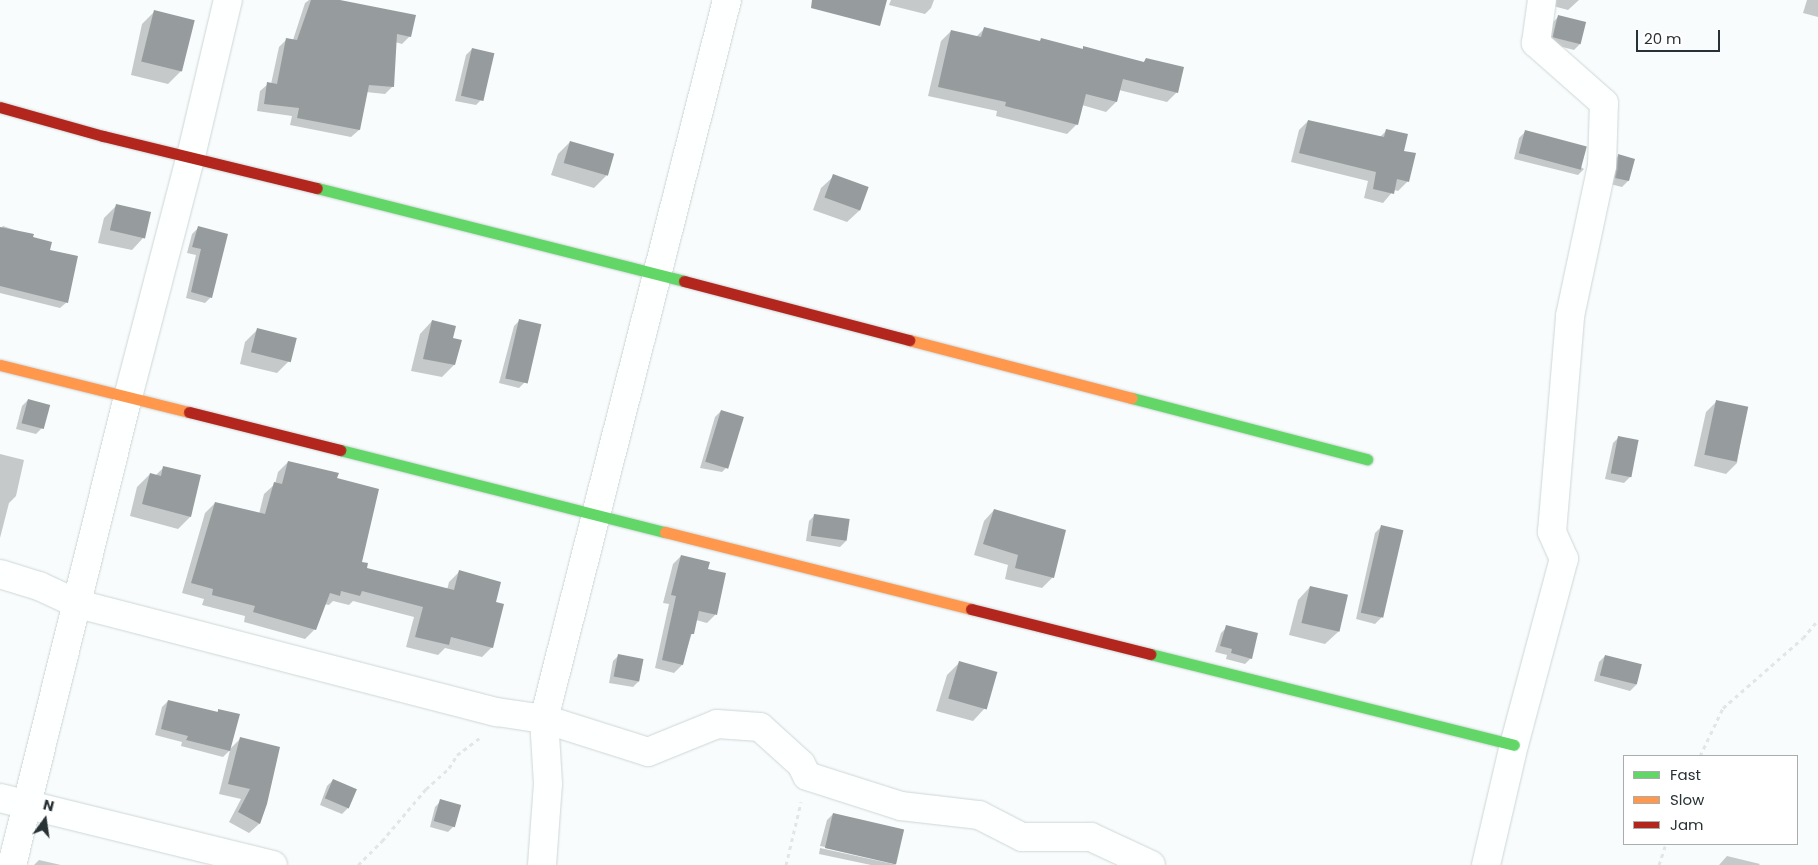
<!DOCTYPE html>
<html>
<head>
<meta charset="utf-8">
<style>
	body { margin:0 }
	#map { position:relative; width:1818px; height:865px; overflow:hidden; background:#f8fcfd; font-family:Poppins,sans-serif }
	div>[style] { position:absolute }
	.shadow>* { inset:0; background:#0003 }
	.building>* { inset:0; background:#969c9d; transform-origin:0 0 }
	.path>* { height:3px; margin-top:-1.5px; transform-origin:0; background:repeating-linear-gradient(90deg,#e4e6e6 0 4px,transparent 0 8px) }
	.roads { filter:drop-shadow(0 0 1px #cfd6d7) drop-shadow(0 0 1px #cfd6d7) }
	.street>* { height:28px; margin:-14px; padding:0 14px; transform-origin:14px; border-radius:14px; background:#feffff }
	.fast>* { height:11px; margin:-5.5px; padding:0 5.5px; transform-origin:5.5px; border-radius:5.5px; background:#63d668 }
	.slow>* { height:11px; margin:-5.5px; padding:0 5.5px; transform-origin:5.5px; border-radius:5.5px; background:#ff974d }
	.jam>* { height:11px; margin:-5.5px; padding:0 5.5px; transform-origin:5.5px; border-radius:5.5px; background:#b3261e }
	span { translate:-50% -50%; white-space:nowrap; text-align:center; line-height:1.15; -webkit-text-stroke:5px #fff; paint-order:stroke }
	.legend { position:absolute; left:1623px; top:755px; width:175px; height:90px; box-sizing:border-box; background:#fff; border:1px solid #a9adae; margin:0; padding:6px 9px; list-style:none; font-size:15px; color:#283234 }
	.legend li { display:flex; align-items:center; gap:10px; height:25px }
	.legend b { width:25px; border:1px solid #a9adae }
	.north { position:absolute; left:20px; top:795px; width:50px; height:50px; -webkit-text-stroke:4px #fff; paint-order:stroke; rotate:14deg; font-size:14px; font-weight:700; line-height:20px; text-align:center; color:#283234 }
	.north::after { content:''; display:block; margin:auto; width:18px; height:22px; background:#283234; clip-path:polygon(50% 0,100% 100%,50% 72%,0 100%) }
	.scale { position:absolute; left:1636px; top:30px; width:84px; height:22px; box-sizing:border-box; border:2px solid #283234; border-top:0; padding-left:6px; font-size:15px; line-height:18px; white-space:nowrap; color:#283234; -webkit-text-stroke:4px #fff; paint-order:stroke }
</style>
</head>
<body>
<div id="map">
	<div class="shadow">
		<i style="clip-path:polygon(309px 0,334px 0,410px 36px,402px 44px,395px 42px,393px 86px,385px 94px,366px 92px,359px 130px,351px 137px,290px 125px,292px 116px,257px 111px,260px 91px,268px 84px,271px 84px,279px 47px,287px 39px,293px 40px,305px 3px)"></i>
		<i style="clip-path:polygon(891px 0,934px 0,931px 8px,925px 14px,889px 5px)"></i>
		<i style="clip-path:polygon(1540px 0,1579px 0,1568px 10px,1542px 3px)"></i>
		<i style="clip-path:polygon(1807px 0,1818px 0,1818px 17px,1803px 13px)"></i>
		<i style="clip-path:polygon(155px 11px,181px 71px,168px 84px,131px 75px,142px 24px)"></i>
		<i style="clip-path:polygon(1558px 17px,1580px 44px,1574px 50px,1547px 43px,1552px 23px)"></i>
		<i style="clip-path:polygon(984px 29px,1039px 42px,1041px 40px,1082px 50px,1083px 48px,1143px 63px,1146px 59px,1177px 92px,1167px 102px,1119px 90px,1116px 102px,1106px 112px,1082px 105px,1077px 124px,1067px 134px,996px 116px,997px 111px,928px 96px,941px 41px,951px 31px,976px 37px)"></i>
		<i style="clip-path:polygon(472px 49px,482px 99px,476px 105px,455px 101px,466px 55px)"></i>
		<i style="clip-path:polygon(1308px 121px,1380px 137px,1386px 131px,1403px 152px,1408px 181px,1398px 191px,1394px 190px,1383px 203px,1364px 198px,1368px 181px,1291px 162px,1299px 130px)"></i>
		<i style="clip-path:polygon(1525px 132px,1584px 169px,1578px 175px,1514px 159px,1519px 138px)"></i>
		<i style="clip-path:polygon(570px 142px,612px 155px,606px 176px,594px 188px,551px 175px,558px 154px)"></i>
		<i style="clip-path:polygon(1618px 156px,1628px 181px,1622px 187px,1610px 184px,1612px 162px)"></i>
		<i style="clip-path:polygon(834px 176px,860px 210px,847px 222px,813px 210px,821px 188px)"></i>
		<i style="clip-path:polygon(117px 205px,144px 237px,132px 250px,98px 243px,104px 218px)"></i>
		<i style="clip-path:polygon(3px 226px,32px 236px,48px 251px,67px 302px,60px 308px,0 293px,0 229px)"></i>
		<i style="clip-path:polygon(198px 228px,211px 297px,205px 303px,186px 298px,196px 255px,187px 253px,192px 234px)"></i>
		<i style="clip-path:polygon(520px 320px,525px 382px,519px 388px,499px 383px,514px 326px)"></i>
		<i style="clip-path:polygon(432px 321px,451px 339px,454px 365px,442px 377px,411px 371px,420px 334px)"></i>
		<i style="clip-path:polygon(258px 329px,289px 361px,277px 373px,240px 364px,245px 342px)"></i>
		<i style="clip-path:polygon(28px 400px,42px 428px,36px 434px,16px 429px,22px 406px)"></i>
		<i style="clip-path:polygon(1717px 401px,1746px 408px,1737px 463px,1726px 474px,1694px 466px,1706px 412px)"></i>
		<i style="clip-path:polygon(721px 411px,728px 466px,722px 472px,700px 468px,715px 417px)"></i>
		<i style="clip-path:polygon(1619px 437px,1630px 477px,1624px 483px,1605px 479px,1613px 443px)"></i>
		<i style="clip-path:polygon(0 454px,24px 460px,16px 496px,9px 503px,0 538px)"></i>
		<i style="clip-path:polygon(288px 462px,336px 479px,360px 563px,366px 569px,447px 590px,449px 582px,459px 572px,495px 603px,492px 647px,482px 657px,445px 648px,438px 655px,406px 647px,414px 617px,353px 601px,349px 605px,333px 601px,329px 605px,324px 604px,315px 629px,305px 639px,244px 622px,245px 616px,202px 605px,204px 599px,182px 593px,205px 513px,215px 503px,259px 514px,264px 494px,275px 484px,278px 472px)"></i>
		<i style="clip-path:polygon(164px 467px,190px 517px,178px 529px,130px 516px,137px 487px,150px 474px,155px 476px)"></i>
		<i style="clip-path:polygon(994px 510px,1053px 577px,1042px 588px,1005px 579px,1008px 565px,974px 555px,984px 521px)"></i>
		<i style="clip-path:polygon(815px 515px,846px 541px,840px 547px,806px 541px,809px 521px)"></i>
		<i style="clip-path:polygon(1381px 527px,1402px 531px,1381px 618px,1375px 624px,1356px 619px,1375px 533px)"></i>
		<i style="clip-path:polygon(681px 556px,706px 570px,715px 615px,707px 623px,696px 620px,682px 665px,674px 673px,655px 668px,669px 604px,663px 603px,673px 564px)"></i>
		<i style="clip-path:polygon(1310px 587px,1347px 596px,1338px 632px,1325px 644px,1289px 635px,1298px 600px)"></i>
		<i style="clip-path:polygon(1227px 627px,1251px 658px,1245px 664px,1226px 659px,1227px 655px,1215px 652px,1221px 633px)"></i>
		<i style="clip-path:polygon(619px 655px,639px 681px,633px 687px,609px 683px,613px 661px)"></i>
		<i style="clip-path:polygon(1605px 656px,1641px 665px,1636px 685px,1630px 691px,1594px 681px,1599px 662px)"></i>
		<i style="clip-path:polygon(959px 663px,985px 708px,973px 721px,936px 711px,947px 675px)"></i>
		<i style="clip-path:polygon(168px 701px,216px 713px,219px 710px,230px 749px,241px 738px,266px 804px,259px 824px,249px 833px,229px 822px,241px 799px,219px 794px,230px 750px,223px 757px,181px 746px,182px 742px,155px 735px,162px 707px)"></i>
		<i style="clip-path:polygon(333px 780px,355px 789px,348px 808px,342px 814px,320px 805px,327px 786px)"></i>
		<i style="clip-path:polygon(441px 801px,454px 826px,448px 832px,430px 827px,435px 807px)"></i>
		<i style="clip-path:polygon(833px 814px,896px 863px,894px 865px,871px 865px,819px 854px,820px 848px,893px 864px,893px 861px,820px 846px,827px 820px)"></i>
		<i style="clip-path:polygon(1727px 856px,1760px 864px,1759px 865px,1719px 865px)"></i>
		<i style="clip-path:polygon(39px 860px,61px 865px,34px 865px)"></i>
	</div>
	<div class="building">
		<i style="clip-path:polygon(311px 0,340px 0,416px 15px,411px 37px,397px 34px,394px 87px,369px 85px,360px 130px,297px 118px,299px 108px,264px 104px,267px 82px,277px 84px,286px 38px,297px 40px)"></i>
		<i style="clip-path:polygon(812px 0,887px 0,880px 26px,811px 8px)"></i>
		<i style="left:154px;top:10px;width:42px;height:53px;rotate:14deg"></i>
		<i style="left:1558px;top:15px;width:29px;height:23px;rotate:14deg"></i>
		<i style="clip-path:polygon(984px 27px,1040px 41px,1041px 38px,1083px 49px,1083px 46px,1144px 62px,1146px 58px,1184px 67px,1178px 93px,1123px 79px,1117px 102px,1086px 94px,1078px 125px,1005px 106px,1006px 102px,938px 87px,951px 30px,981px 37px)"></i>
		<i style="left:472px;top:48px;width:23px;height:49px;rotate:13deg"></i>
		<i style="clip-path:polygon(1308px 120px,1384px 137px,1386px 129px,1408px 134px,1404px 151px,1416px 153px,1409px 182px,1397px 179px,1394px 194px,1373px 189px,1376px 172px,1299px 153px)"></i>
		<i style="left:1525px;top:130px;width:64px;height:24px;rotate:15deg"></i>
		<i style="left:570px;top:141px;width:46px;height:23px;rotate:16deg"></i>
		<i style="clip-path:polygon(1618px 154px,1635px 159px,1629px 181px,1615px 178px)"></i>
		<i style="left:833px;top:174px;width:38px;height:25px;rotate:20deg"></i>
		<i style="left:116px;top:204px;width:36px;height:27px;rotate:13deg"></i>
		<i style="clip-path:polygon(198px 226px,228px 234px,212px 298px,191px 292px,201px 249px,192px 247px)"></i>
		<i style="clip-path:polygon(0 227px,34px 234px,33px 237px,52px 242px,50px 250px,78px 256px,68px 303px,0 286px)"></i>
		<i style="left:519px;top:319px;width:23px;height:61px;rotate:13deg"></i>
		<i style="clip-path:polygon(432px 320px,456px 326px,453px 338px,462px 340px,455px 365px,423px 359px)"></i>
		<i style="left:257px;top:328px;width:41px;height:25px;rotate:14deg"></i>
		<i style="left:28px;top:399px;width:23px;height:25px;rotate:15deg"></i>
		<i style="left:1716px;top:400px;width:33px;height:56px;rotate:12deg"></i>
		<i style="left:721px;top:410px;width:24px;height:54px;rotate:17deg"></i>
		<i style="left:1618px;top:436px;width:21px;height:38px;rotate:11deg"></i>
		<i style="clip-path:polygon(288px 461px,339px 473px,337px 478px,379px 489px,362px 562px,368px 563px,367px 568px,454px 590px,459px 570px,501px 582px,496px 602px,504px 604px,493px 648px,451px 637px,449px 645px,415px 637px,423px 607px,362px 591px,360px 596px,341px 591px,340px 596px,330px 593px,316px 630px,253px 612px,255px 606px,212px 595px,213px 589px,191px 583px,215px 502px,265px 514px,274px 482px,282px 484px)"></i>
		<i style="clip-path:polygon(163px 466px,201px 475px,191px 517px,142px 504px,150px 473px,161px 476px)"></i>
		<i style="clip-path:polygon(994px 509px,1066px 530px,1054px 578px,1015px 568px,1018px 555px,983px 544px)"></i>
		<i style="left:814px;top:514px;width:36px;height:22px;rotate:8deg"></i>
		<i style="left:1381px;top:525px;width:23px;height:90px;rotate:13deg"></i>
		<i style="clip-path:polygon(681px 555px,710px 562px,708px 569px,726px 573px,717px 615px,699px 611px,694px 634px,691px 634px,683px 665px,662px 660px,676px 596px,671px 595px)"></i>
		<i style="left:1310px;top:586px;width:39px;height:38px;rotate:13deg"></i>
		<i style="clip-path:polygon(1226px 625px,1258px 633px,1252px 659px,1231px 653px,1232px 649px,1220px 646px)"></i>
		<i style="left:618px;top:654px;width:26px;height:23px;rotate:11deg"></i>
		<i style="left:1605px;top:655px;width:38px;height:21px;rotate:14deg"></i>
		<i style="left:959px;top:661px;width:40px;height:39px;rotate:16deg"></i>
		<i style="clip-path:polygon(168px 700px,218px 712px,218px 709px,240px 714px,230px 751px,186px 740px,188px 736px,161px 729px)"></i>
		<i style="clip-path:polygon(240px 737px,280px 747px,267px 804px,260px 824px,238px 812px,250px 789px,228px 784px)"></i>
		<i style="left:333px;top:779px;width:26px;height:21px;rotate:23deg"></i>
		<i style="left:440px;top:799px;width:22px;height:23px;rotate:16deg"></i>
		<i style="left:833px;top:813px;width:73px;height:36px;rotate:13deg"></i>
	</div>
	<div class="path">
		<i style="left:1700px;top:756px;width:53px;rotate:-64.4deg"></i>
		<i style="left:1723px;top:708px;width:106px;rotate:-41.2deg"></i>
		<i style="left:1803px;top:638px;width:23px;rotate:-50deg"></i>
		<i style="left:358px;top:865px;width:34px;rotate:-45deg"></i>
		<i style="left:382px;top:841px;width:68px;rotate:-49.8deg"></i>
		<i style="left:426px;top:789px;width:31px;rotate:-42deg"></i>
		<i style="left:449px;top:768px;width:15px;rotate:-58deg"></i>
		<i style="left:457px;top:755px;width:31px;rotate:-37deg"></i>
		<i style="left:786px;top:865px;width:65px;rotate:-76.6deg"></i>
		<i style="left:1659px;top:865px;width:22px;rotate:-72deg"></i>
	</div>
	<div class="roads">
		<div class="street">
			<i style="left:0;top:574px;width:41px;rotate:17.1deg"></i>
			<i style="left:39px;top:586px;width:43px;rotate:24.8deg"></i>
			<i style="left:78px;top:604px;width:433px;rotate:14.5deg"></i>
			<i style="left:497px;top:712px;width:48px;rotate:8.5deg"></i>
			<i style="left:544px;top:719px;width:109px;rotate:17.6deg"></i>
			<i style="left:648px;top:752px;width:74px;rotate:-22.1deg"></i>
			<i style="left:717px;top:724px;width:43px;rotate:4deg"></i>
			<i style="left:760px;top:727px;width:55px;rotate:42.1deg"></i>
			<i style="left:801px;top:764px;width:13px;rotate:63deg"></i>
			<i style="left:807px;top:776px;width:99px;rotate:17.7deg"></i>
			<i style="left:901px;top:806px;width:79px;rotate:6.6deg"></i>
			<i style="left:979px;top:815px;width:48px;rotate:27.1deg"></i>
			<i style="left:1022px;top:837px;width:69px"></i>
			<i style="left:1091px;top:837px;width:66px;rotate:25deg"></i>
			<i style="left:0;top:798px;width:281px;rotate:13.8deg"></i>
			<i style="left:12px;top:865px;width:482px;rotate:-76.1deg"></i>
			<i style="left:128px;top:397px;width:249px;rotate:-75.4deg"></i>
			<i style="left:191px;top:156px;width:160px;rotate:-76.7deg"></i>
			<i style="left:542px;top:865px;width:81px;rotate:-85.8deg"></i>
			<i style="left:548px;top:784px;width:65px;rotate:-93.5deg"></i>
			<i style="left:544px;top:719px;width:742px;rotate:-75.72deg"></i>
			<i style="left:1486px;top:865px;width:123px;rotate:-76.9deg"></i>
			<i style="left:1514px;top:745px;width:193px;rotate:-75deg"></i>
			<i style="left:1564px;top:559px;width:30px;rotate:-114deg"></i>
			<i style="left:1552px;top:532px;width:217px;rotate:-85.2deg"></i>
			<i style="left:1570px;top:316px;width:153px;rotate:-78deg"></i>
			<i style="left:1602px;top:166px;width:63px;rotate:-88.2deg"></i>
			<i style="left:1604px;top:103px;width:91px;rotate:-138.6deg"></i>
			<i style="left:1536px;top:43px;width:43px;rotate:-82.1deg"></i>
		</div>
		<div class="fast">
			<i style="left:317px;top:188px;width:379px;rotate:14.2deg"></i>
			<i style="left:1132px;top:398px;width:243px;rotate:14.6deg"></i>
			<i style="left:340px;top:450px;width:335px;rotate:14.2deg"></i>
			<i style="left:1150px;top:654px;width:375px;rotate:14deg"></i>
		</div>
		<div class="slow">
			<i style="left:909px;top:340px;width:230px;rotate:14.6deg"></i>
			<i style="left:0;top:365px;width:195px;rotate:14deg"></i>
			<i style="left:665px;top:532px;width:316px;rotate:14.1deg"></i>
		</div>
		<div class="jam">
			<i style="left:0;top:107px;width:107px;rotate:15.7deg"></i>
			<i style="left:103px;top:136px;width:220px;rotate:13.7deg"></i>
			<i style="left:684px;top:281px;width:233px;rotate:14.7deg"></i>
			<i style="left:189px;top:412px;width:156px;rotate:14.1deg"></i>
			<i style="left:971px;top:609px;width:185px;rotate:14.1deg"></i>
		</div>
	</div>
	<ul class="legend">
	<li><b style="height:6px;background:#63d668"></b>Fast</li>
	<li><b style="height:6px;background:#ff974d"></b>Slow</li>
	<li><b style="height:6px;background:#b3261e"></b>Jam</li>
	</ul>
	<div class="north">N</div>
	<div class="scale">20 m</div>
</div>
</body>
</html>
